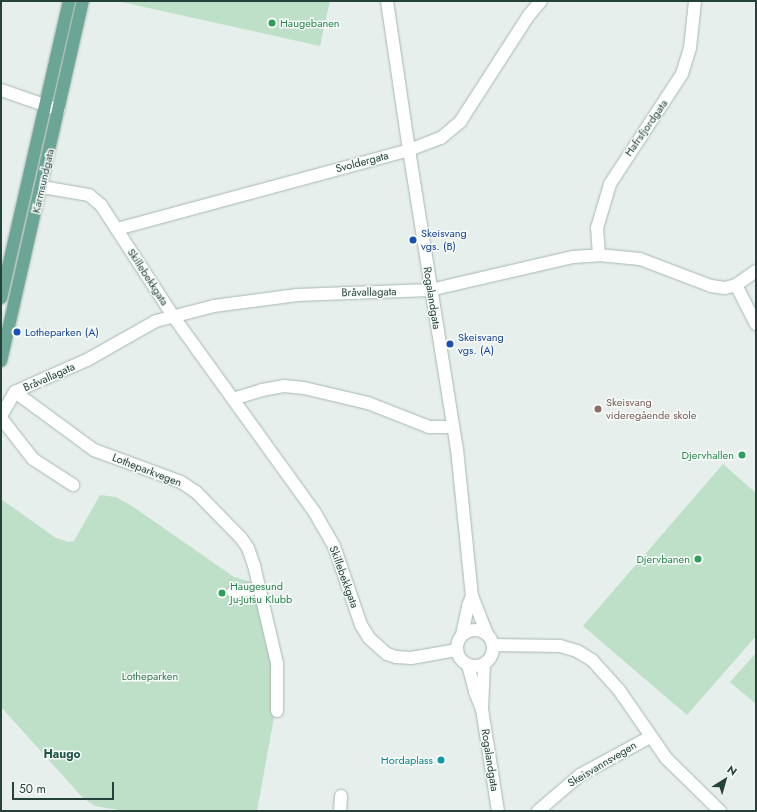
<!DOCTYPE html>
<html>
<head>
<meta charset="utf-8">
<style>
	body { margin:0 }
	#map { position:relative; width:757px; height:812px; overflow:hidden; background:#e6efeb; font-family:Jost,sans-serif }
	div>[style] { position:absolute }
	.green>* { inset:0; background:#bfe0c8 }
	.roads { filter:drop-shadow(0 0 1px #a8b8b2) drop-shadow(0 0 1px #a8b8b2) }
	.minor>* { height:12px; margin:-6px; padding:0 6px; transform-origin:6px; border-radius:6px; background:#fff }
	.tertiary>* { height:12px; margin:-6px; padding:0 6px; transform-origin:6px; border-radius:6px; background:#fff }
	.tertiary>.ring { margin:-6px; padding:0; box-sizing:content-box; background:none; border:12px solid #fff; border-radius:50% }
	.secondary>* { height:12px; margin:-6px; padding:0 6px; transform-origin:6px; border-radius:6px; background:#fff }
	.primary>* { height:12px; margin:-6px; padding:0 6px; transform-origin:6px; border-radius:6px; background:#6aa596 }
	.dots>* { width:11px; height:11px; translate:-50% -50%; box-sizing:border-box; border:2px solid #f7fbf9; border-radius:50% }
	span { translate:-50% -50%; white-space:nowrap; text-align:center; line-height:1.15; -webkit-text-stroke:3px #f7fbf9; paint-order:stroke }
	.leisure-label { font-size:11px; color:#27864d }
	.left { translate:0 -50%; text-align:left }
	.right { translate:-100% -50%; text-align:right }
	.street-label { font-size:11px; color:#24423a }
	.transit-label { font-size:11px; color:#164399 }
	.education-label { font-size:11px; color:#785e54 }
	.park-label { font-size:11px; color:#2d7a4b }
	.culture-label { font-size:11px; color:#0d838f }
	.neighbourhood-label { font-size:12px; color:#1f5548; font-weight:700 }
	.frame { position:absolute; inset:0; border:2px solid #24423a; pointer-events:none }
	.north { position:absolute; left:705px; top:760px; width:40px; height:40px; -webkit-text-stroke:3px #f7fbf9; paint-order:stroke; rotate:37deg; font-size:11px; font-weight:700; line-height:16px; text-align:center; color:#24423a }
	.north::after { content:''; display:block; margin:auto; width:14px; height:18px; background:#24423a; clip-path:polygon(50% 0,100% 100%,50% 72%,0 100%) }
	.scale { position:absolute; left:12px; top:782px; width:102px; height:18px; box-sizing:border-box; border:2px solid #24423a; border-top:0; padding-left:5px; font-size:12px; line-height:14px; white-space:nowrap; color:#24423a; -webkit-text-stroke:3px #f7fbf9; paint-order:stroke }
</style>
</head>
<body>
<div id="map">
	<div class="green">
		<i style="clip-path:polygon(117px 1px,330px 1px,320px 46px)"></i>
		<i style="clip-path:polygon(723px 464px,756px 493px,756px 636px,687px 715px,583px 626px)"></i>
		<i style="clip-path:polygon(100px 495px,116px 497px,132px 506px,234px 577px,248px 581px,257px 589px,270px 618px,275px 712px,257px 811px,125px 811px,95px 806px,83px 798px,1px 707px,1px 499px,56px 538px,69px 542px,74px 541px)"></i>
		<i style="clip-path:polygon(756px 653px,756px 704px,730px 682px)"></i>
	</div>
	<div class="roads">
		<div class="minor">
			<i style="left:387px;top:1px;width:151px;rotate:81.6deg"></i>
			<i style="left:42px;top:187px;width:48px;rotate:9.7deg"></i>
			<i style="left:89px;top:195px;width:16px;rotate:40deg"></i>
			<i style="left:101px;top:205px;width:132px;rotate:57deg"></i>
			<i style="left:173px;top:316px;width:243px;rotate:54.2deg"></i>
			<i style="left:315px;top:513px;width:38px;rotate:60deg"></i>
			<i style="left:334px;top:546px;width:83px;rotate:71.1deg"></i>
			<i style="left:361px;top:625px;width:15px;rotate:58deg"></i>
			<i style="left:369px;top:638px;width:24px;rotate:42deg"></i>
			<i style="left:387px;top:654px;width:9px;rotate:18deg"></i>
			<i style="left:396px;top:657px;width:15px;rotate:4deg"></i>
			<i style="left:411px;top:658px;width:47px;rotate:-9.9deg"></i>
			<i style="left:117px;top:229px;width:302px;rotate:-15.1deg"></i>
			<i style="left:409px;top:150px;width:34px;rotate:-21deg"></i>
			<i style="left:441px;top:138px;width:25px;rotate:-40deg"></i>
			<i style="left:460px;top:122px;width:127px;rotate:-57.2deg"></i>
			<i style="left:529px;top:15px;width:18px;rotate:-49deg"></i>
			<i style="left:599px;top:255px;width:27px;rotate:-94deg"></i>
			<i style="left:597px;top:228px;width:46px;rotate:-73.5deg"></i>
			<i style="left:610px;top:184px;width:131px;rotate:-56.8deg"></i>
			<i style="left:682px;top:74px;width:27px;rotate:-73deg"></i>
			<i style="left:690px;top:48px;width:47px;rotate:-83.9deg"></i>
			<i style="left:736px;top:285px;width:44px;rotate:62.9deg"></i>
			<i style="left:15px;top:392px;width:98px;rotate:36.3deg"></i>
			<i style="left:94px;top:450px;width:93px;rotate:20.2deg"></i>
			<i style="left:181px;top:482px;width:18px;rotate:34deg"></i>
			<i style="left:196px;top:492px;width:64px;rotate:45.6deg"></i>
			<i style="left:241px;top:538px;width:12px;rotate:55deg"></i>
			<i style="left:248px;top:548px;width:18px;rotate:71deg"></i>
			<i style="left:254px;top:565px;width:101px;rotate:76.8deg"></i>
			<i style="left:277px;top:663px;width:48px;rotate:90deg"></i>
			<i style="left:233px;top:399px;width:30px;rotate:-17deg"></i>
			<i style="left:262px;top:390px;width:22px;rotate:-10deg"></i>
			<i style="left:284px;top:386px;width:20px;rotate:6deg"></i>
			<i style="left:304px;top:388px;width:66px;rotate:13.2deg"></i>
			<i style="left:368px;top:403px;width:66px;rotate:21.5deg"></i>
			<i style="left:429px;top:427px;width:24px"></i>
			<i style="left:1px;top:416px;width:28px;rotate:-60deg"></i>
			<i style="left:15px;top:392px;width:17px;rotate:-25deg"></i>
			<i style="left:30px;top:385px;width:62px;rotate:-23.7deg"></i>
			<i style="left:87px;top:360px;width:79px;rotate:-29.5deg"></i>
			<i style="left:156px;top:321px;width:60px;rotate:-14.5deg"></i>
			<i style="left:214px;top:306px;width:84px;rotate:-7.5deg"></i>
			<i style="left:297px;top:295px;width:133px;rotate:-2.2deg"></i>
			<i style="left:430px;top:290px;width:147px;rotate:-13deg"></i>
			<i style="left:573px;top:257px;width:26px;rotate:-4deg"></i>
			<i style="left:599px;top:255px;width:41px;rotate:5.6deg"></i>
			<i style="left:640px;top:259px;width:76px;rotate:20.8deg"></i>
			<i style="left:711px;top:286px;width:14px;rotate:8deg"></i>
			<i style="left:725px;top:288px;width:11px;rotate:-15deg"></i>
			<i style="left:736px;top:285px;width:24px;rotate:-35deg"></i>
			<i style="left:1px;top:418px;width:52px;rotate:52deg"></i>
			<i style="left:33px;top:459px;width:48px;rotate:33deg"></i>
			<i style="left:233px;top:592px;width:25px;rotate:-9deg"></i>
			<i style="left:340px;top:811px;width:15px;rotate:-86deg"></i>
			<i style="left:538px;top:811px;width:55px;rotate:-40.6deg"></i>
			<i style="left:580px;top:775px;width:80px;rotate:-28.5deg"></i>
		</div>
		<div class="tertiary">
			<i style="left:409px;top:150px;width:303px;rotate:80.9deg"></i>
			<i style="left:457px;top:449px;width:148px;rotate:84.2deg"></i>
			<i style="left:472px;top:596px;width:41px;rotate:68.5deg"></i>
			<i class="ring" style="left:457px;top:630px;width:24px;height:24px"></i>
			<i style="left:462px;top:635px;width:30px;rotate:-78deg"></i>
			<i style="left:468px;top:606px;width:11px;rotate:-68deg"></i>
			<i style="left:493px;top:645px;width:67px;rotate:0.9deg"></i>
			<i style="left:560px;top:646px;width:18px;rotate:16deg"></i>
			<i style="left:577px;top:651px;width:17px;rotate:31deg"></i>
			<i style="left:592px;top:660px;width:40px;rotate:48deg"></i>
			<i style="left:619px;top:690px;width:83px;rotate:55.3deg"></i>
			<i style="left:666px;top:758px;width:76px;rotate:44.5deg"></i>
			<i style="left:468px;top:665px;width:28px;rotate:75deg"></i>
			<i style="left:475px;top:692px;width:18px;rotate:68deg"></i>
			<i style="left:482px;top:709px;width:103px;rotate:81.1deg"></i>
			<i style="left:482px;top:709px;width:45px;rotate:-87.5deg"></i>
		</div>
		<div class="secondary">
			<i style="left:1px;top:90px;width:61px;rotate:19deg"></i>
		</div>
		<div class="primary">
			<i style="left:1px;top:298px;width:305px;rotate:-77.1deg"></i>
			<i style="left:1px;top:361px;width:369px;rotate:-77.2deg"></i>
		</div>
	</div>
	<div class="dots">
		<i style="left:272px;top:23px;background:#2e9e5b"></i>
		<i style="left:413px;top:240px;background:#1a4fb4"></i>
		<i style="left:17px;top:332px;background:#1a4fb4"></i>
		<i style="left:450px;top:344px;background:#1a4fb4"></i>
		<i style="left:598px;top:409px;background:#8d6e63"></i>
		<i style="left:742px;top:455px;background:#2e9e5b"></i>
		<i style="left:698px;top:559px;background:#2e9e5b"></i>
		<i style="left:222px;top:593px;background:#2e9e5b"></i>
		<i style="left:441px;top:760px;background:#0f9aa8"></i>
	</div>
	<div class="leisure-label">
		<span class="left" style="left:280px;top:23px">Haugebanen</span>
		<span class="right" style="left:734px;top:455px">Djervhallen</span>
		<span class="right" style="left:690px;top:559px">Djervbanen</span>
		<span class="left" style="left:230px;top:593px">Haugesund<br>Ju-Jutsu Klubb</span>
	</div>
	<div class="street-label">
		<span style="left:646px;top:128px;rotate:-55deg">Hafrsfjordgata</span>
		<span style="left:362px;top:162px;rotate:-15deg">Svoldergata</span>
		<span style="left:43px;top:181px;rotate:-77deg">Karmsundgata</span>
		<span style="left:148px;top:277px;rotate:57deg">Skillebekkgata</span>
		<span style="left:369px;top:292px;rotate:-1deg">Bråvallagata</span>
		<span style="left:432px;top:298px;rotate:81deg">Rogalandgata</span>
		<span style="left:49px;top:377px;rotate:-24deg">Bråvallagata</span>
		<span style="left:147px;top:470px;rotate:21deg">Lotheparkvegen</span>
		<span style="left:344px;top:577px;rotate:70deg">Skillebekkgata</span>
		<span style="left:490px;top:760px;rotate:81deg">Rogalandgata</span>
		<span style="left:602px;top:764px;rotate:-31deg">Skeisvannsvegen</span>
	</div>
	<div class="transit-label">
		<span class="left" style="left:421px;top:240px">Skeisvang<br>vgs. (B)</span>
		<span class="left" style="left:25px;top:332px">Lotheparken (A)</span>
		<span class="left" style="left:458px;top:344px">Skeisvang<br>vgs. (A)</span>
	</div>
	<div class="education-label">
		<span class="left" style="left:606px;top:409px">Skeisvang<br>videregående skole</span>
	</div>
	<div class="park-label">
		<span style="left:150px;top:676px">Lotheparken</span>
	</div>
	<div class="culture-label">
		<span class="right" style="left:433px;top:760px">Hordaplass</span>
	</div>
	<div class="neighbourhood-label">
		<span style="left:62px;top:755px">Haugo</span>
	</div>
	<div class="frame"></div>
	<div class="north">N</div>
	<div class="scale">50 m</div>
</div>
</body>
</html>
